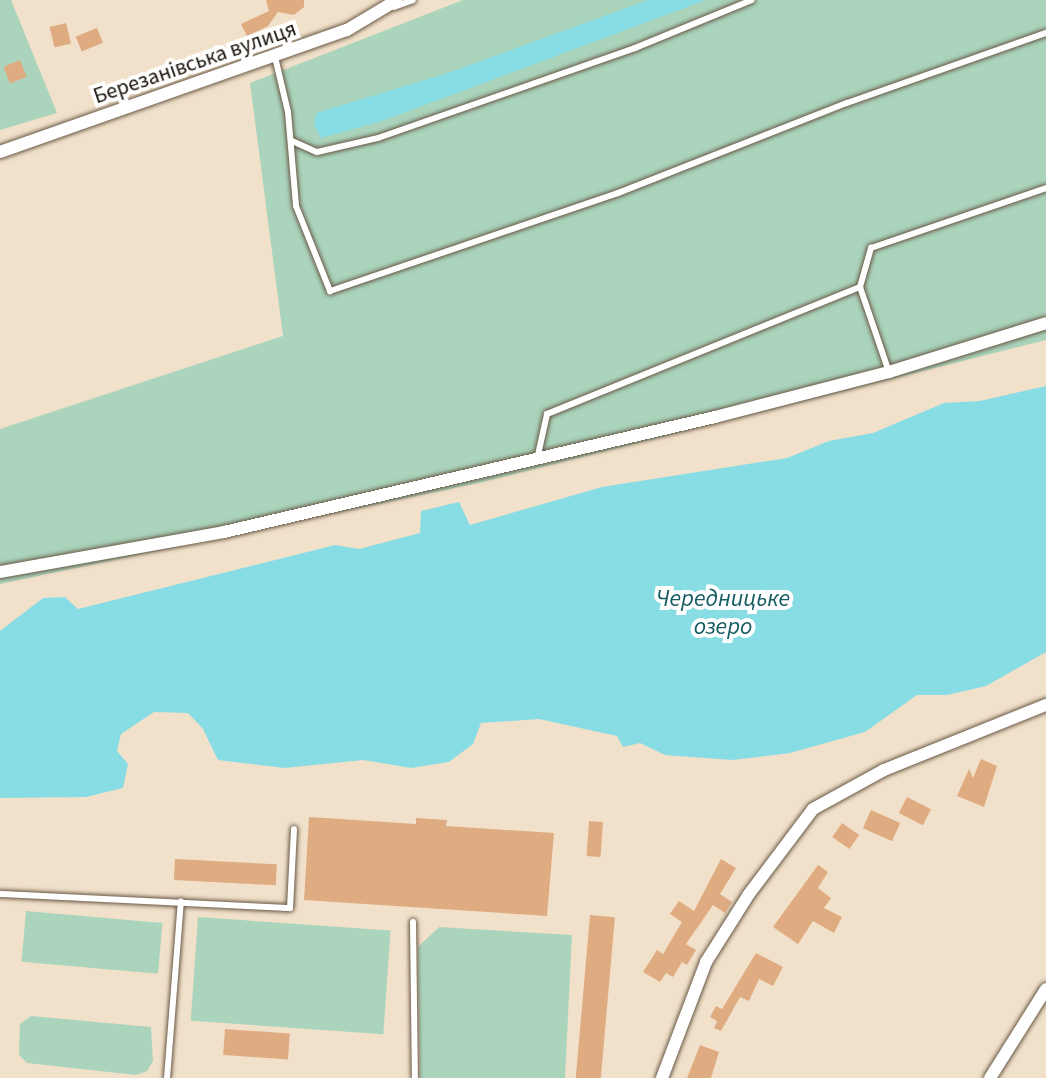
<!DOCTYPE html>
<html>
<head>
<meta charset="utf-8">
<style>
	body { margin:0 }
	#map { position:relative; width:1046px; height:1078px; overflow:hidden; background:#f2e1ca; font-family:"Source Sans 3",sans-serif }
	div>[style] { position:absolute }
	.green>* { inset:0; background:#abd4bc; transform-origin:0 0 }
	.water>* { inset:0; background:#88dce4 }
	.building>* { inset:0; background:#dfac82; transform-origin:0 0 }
	.roads { filter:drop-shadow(0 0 2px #685946) drop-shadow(0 0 2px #685946) }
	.service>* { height:6px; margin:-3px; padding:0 3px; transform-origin:3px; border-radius:3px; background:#fff }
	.minor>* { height:12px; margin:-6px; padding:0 6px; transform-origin:6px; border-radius:6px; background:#fff }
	span { translate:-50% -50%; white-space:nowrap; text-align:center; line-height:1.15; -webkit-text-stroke:8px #fff; paint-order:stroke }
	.street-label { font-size:22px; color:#1a140c }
	.water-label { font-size:24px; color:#165d63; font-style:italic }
</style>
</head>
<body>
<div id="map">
	<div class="green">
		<i style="clip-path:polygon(0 0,11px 0,57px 113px,0 130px)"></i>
		<i style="clip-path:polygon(463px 0,1046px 0,1046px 340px,483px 482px,0 584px,0 429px,283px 336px,250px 83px)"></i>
		<i style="left:26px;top:911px;width:137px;height:51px;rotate:5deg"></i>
		<i style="left:198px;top:917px;width:193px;height:104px;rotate:4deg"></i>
		<i style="clip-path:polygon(439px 927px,572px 935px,565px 1078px,420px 1078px,418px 947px)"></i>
		<i style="clip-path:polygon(31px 1016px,151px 1027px,153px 1061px,147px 1071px,136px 1075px,27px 1063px,19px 1055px,20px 1024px)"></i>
	</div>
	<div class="water">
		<i style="clip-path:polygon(648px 0,706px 0,382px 121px,321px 138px,314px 125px,316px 113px,448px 73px)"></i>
		<i style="clip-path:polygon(1046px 386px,1046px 652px,986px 686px,947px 695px,917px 695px,865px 732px,790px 753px,732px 760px,665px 755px,640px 743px,623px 747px,617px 736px,539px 719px,481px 723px,473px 744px,449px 762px,411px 768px,363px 760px,284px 768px,218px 760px,203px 729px,188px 713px,154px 712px,121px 734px,117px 751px,128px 764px,123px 788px,86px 797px,0 798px,0 631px,43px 598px,65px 597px,78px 609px,335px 545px,359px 549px,420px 533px,421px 511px,459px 502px,470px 525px,602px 487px,787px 458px,829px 441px,873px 433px,944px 403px,980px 401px)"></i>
	</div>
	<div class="building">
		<i style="clip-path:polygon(266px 0,304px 0,304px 7px,294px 15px,278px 12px,268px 26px,247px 36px,241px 24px,269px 11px)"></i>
		<i style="left:66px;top:23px;width:21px;height:17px;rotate:76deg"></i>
		<i style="left:97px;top:28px;width:16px;height:23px;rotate:68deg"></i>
		<i style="left:20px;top:60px;width:18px;height:18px;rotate:68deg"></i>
		<i style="clip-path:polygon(981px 759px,997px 766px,984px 807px,957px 796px,969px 769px,973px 778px)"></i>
		<i style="left:907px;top:797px;width:27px;height:18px;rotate:27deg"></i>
		<i style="left:871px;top:810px;width:32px;height:20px;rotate:24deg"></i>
		<i style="clip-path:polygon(309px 817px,416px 824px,416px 818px,447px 820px,446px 826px,554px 833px,547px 916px,304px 900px)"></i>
		<i style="left:589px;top:821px;width:14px;height:35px;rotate:4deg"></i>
		<i style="left:842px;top:823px;width:21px;height:17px;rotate:35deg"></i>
		<i style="left:175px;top:859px;width:102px;height:21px;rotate:3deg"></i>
		<i style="clip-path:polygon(721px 859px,736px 868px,720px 894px,732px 902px,725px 913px,713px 905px,686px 944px,696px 950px,687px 965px,682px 962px,673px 977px,666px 973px,660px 982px,643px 972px,657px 950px,663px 954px,682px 922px,670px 914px,679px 901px,694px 911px)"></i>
		<i style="clip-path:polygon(818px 865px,828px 872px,818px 888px,831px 898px,824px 908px,842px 917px,834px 933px,813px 921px,798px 944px,773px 927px)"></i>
		<i style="left:590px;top:915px;width:25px;height:164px;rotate:5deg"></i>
		<i style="clip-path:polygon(756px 953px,783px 967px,773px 986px,759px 979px,749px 1001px,740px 997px,721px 1031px,714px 1028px,717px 1021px,710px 1017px,716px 1006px,722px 1009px)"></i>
		<i style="left:225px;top:1029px;width:65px;height:26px;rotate:4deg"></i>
		<i style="clip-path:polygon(700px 1045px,719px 1052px,711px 1078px,687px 1078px)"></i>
	</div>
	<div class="roads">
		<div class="service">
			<i style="left:394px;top:7px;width:20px;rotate:-20deg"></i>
			<i style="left:275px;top:57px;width:57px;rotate:76.7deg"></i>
			<i style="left:288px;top:112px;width:94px;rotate:85.1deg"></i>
			<i style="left:296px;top:206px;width:92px;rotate:68.2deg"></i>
			<i style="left:330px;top:291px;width:304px;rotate:-18.8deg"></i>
			<i style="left:618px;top:193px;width:246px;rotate:-21.5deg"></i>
			<i style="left:847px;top:103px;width:211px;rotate:-19.4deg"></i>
			<i style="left:292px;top:141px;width:27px;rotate:24deg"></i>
			<i style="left:317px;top:152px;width:63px;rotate:-12.9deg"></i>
			<i style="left:378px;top:138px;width:272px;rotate:-19.3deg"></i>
			<i style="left:635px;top:48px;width:126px;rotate:-22.3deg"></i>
			<i style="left:860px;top:287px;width:90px;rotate:71.2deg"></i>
			<i style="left:538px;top:455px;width:42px;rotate:-77.6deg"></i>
			<i style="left:547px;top:414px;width:338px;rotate:-22.1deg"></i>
			<i style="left:860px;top:287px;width:41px;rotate:-74.2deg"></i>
			<i style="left:871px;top:248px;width:185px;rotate:-18.9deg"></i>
			<i style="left:0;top:894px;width:290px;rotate:2.8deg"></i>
			<i style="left:290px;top:908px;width:79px;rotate:-87.1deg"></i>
			<i style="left:413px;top:922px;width:156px;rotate:89.3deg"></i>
			<i style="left:167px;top:1078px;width:177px;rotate:-85.5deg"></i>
		</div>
		<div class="minor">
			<i style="left:0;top:152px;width:368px;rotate:-19.4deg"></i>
			<i style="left:347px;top:30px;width:58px;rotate:-31deg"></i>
			<i style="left:0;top:572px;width:228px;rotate:-10.1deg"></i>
			<i style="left:224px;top:532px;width:504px;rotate:-13.18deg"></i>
			<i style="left:715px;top:417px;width:180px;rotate:-14.5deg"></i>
			<i style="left:889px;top:372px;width:164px;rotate:-17.3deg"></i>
			<i style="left:662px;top:1078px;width:124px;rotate:-69.2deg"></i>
			<i style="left:706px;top:962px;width:80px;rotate:-57.7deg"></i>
			<i style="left:749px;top:894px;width:106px;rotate:-53deg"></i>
			<i style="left:813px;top:809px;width:81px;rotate:-28.8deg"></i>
			<i style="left:884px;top:770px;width:175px;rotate:-21.9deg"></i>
			<i style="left:990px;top:1078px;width:105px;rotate:-57.8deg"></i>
		</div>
	</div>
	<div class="street-label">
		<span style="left:195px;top:63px;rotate:-19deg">Березанівська вулиця</span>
	</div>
	<div class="water-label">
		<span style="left:723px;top:613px">Чередницьке<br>озеро</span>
	</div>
</div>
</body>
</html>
